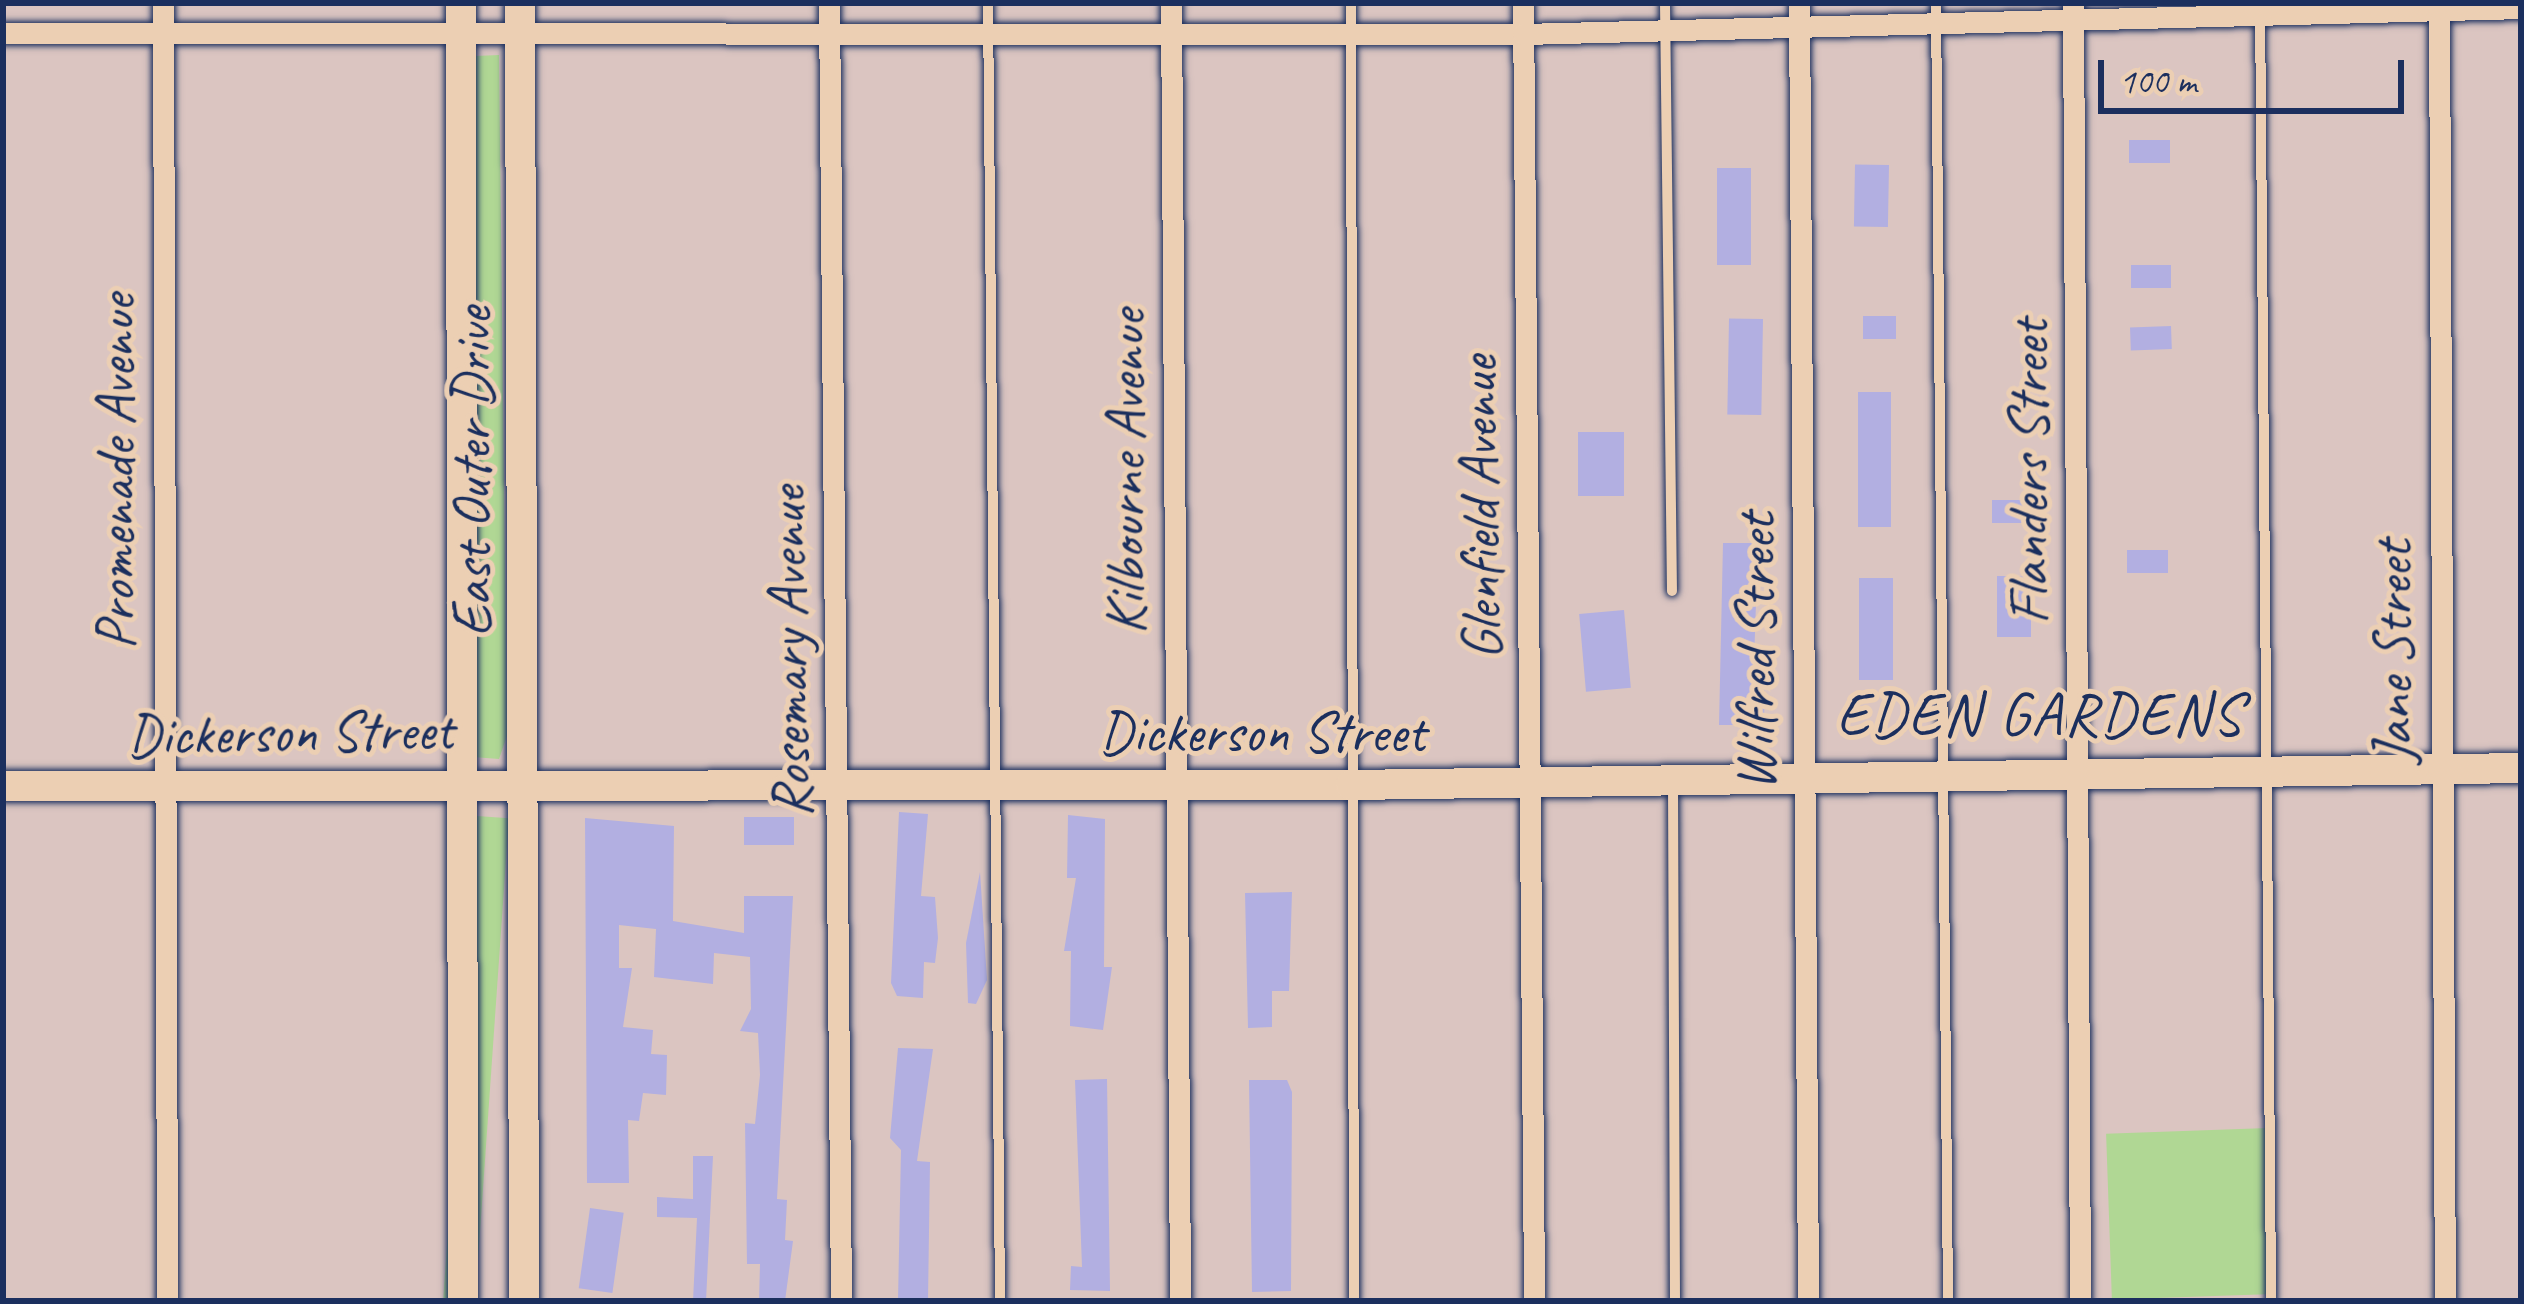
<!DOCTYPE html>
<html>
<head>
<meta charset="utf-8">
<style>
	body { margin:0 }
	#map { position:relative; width:2524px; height:1304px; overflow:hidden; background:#dbc5c1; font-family:Caveat,sans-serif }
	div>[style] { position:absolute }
	.green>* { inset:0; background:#b0d794; transform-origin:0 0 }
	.building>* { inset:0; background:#b2afe1; transform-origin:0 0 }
	.roads { filter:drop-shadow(0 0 3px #1b2f5e) drop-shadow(0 0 3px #1b2f5e) }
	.lane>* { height:10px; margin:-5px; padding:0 5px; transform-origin:5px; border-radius:5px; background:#eccfb3 }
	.street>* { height:21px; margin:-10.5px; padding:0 10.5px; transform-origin:10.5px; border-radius:10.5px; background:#eccfb3 }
	.secondary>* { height:30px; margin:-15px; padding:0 15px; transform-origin:15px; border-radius:15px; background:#eccfb3 }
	span { translate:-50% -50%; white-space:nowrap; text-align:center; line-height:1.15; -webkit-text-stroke:10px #eccfb3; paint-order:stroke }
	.street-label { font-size:57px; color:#1b2f5e }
	.neighbourhood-label { font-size:60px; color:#1b2f5e; letter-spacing:3px }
	.frame { position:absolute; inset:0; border:6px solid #1b2f5e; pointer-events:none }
	.scale { position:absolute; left:2098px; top:60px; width:306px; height:54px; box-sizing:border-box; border:6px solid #1b2f5e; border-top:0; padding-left:15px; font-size:36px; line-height:42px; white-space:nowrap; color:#1b2f5e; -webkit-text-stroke:9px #eccfb3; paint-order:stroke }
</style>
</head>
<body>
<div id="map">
	<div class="green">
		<i style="clip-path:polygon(499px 55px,507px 736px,499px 759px,473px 757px,476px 56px)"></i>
		<i style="left:477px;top:816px;width:32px;height:485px;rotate:4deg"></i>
		<i style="left:2268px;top:1128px;width:166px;height:162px;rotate:88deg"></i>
	</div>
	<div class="building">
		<i style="left:2129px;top:140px;width:41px;height:23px"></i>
		<i style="left:1889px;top:165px;width:62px;height:34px;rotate:91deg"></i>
		<i style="left:1717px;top:168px;width:34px;height:97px"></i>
		<i style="left:2131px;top:265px;width:40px;height:23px"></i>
		<i style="left:1863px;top:316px;width:33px;height:23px"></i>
		<i style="left:1763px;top:319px;width:96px;height:34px;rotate:91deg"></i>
		<i style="left:2171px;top:326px;width:23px;height:41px;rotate:88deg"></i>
		<i style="left:1858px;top:392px;width:33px;height:135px"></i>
		<i style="left:1578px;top:432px;width:46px;height:64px"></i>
		<i style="left:1992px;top:500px;width:34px;height:23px"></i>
		<i style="clip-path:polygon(1723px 543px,1758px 543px,1754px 662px,1765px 662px,1764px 725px,1719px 725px)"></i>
		<i style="left:2127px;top:550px;width:41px;height:23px"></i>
		<i style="left:1997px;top:576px;width:34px;height:61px"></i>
		<i style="left:1859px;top:578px;width:34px;height:102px"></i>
		<i style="left:1624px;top:610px;width:78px;height:45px;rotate:85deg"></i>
		<i style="clip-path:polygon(899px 812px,928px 814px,921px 896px,935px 897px,938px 938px,935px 963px,924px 962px,923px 998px,897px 996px,891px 983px)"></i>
		<i style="clip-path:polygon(1068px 815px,1105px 819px,1104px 967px,1112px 967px,1103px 1030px,1070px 1026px,1071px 951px,1064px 951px,1076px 878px,1067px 878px)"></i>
		<i style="left:744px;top:817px;width:50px;height:28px"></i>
		<i style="clip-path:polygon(585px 818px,674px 826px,673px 921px,744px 933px,744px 896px,793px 896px,777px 1199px,787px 1200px,785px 1240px,793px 1241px,785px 1301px,759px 1301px,760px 1264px,747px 1264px,745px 1123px,755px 1124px,760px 1075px,758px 1033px,740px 1031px,751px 1009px,750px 957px,714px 953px,713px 984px,654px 977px,656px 929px,619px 925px,619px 968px,632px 968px,623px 1027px,653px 1030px,651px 1054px,667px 1055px,666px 1095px,643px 1093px,639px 1121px,628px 1120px,629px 1183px,587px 1183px)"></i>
		<i style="clip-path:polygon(980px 872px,987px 980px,976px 1004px,968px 1003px,966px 943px)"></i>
		<i style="clip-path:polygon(1292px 892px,1289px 991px,1272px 991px,1272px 1027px,1248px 1028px,1245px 893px)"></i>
		<i style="clip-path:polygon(898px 1048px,933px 1049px,917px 1161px,930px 1162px,928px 1301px,898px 1301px,901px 1150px,890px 1138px)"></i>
		<i style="clip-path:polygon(1107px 1079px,1110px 1291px,1070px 1290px,1071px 1266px,1082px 1267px,1075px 1080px)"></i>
		<i style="clip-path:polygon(1249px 1080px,1287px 1080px,1292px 1092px,1291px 1291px,1252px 1292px)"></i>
		<i style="clip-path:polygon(693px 1156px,713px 1156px,706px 1301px,693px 1301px,697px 1218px,657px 1217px,657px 1197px,693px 1199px)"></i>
		<i style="left:590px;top:1208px;width:34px;height:81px;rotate:8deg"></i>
	</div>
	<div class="roads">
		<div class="lane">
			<i style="left:988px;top:3px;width:1298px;rotate:89.47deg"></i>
			<i style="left:1351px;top:3px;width:1298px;rotate:89.87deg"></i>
			<i style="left:1665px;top:3px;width:588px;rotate:89.32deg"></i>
			<i style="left:1936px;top:3px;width:1298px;rotate:89.47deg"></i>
			<i style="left:2260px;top:3px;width:1298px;rotate:89.51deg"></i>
			<i style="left:1673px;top:782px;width:519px;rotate:89.78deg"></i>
		</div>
		<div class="street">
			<i style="left:163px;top:3px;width:1298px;rotate:89.82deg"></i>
			<i style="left:829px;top:3px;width:1298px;rotate:89.47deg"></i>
			<i style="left:1171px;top:3px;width:1298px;rotate:89.6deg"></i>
			<i style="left:1523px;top:3px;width:1298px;rotate:89.51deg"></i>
			<i style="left:1799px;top:3px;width:1298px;rotate:89.6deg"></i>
			<i style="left:2073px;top:3px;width:1298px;rotate:89.69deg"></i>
			<i style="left:2439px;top:3px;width:1298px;rotate:89.74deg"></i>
			<i style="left:3px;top:33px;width:1520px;rotate:0.04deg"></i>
			<i style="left:1523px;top:34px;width:998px;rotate:-1.49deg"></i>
		</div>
		<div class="secondary">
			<i style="left:461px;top:3px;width:1298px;rotate:89.91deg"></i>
			<i style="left:520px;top:3px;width:1298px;rotate:89.82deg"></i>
			<i style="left:3px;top:786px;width:1348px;rotate:-0.04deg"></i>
			<i style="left:1351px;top:785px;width:1170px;rotate:-0.83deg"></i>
		</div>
	</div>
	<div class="street-label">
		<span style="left:116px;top:472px;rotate:-90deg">Promenade Avenue</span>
		<span style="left:472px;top:472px;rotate:-90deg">East Outer Drive</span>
		<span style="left:1126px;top:472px;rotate:-90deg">Kilbourne Avenue</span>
		<span style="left:2029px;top:472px;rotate:-90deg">Flanders Street</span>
		<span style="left:1480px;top:508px;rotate:-91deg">Glenfield Avenue</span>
		<span style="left:789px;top:652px;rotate:-91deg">Rosemary Avenue</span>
		<span style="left:1756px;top:652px;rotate:-90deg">Wilfred Street</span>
		<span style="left:2393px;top:652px;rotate:-90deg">Jane Street</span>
		<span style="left:290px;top:733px;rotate:-1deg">Dickerson Street</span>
		<span style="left:1262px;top:733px">Dickerson Street</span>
	</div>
	<div class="neighbourhood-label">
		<span style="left:2040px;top:714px">EDEN GARDENS</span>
	</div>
	<div class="frame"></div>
	<div class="scale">100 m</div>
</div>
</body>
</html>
